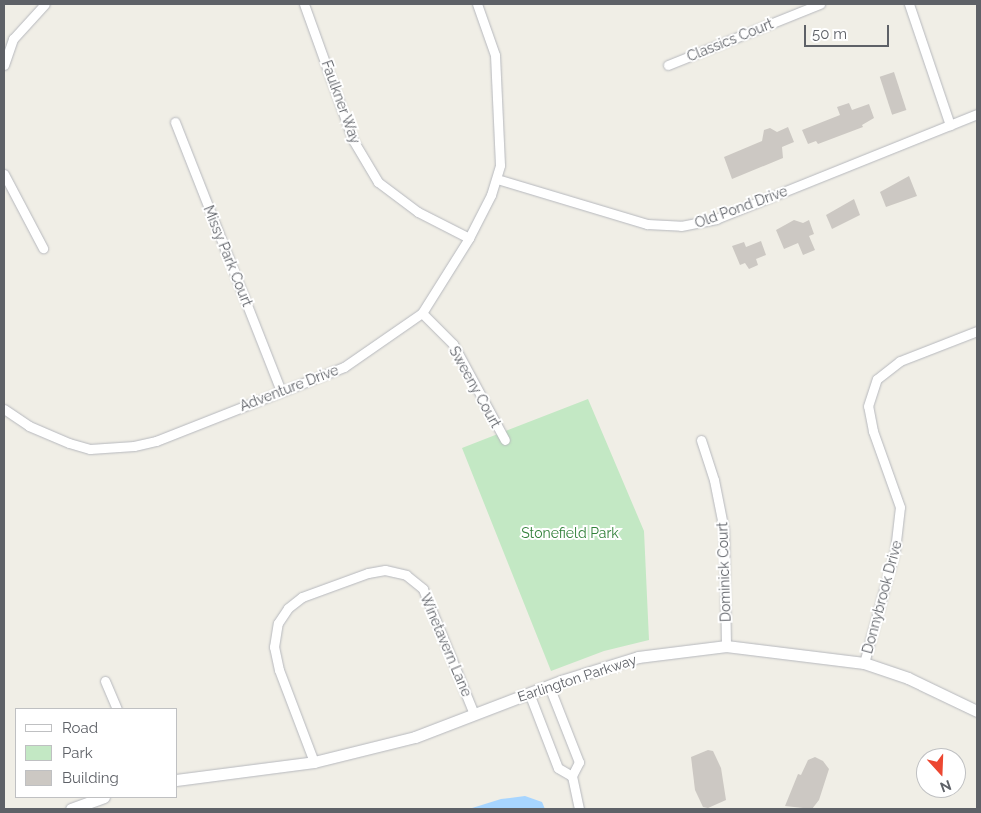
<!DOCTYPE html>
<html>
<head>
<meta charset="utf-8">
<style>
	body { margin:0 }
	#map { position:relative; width:981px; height:813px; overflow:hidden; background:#f0eee6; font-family:Raleway,sans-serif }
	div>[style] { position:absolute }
	.green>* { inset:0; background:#c3e8c4 }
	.water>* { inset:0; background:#a7d5ff }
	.building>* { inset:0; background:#ccc8c3; transform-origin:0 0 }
	.roads { filter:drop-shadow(0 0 1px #b6b8bd) drop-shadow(0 0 1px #b6b8bd) }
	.minor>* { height:9px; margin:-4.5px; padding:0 4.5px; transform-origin:4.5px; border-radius:4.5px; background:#fff }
	.tertiary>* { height:11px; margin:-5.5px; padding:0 5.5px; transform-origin:5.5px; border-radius:5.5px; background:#fff }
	span { translate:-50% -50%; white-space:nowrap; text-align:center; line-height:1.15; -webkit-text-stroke:4px #fff; paint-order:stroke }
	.street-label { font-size:14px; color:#5e6167 }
	.park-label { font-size:14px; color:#32813a }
	.frame { position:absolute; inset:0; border:5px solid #5e6167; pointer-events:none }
	.legend { position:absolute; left:15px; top:708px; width:162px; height:90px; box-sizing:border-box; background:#fff; border:1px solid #bfc0c2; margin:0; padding:6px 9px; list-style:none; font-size:15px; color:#5e6167 }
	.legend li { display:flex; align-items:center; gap:10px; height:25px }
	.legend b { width:25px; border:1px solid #bfc0c2 }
	.north { position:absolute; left:916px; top:748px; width:50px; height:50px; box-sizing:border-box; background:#fff; border:1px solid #bfc0c2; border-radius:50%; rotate:160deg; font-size:14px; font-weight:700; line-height:20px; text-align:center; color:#5e6167 }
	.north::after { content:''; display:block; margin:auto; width:18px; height:22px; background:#ec4731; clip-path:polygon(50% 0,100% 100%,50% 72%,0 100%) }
	.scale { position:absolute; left:804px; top:25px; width:85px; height:22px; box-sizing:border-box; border:2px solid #5e6167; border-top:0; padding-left:6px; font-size:15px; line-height:18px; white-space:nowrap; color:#5e6167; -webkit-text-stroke:4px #fff; paint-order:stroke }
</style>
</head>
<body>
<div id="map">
	<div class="green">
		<i style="clip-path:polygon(588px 399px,644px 531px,649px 640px,604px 651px,551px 671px,462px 448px)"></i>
	</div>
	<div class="water">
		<i style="clip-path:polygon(525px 796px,542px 802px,545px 809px,469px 809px,501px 799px)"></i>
	</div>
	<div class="building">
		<i style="left:894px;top:72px;width:40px;height:15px;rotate:72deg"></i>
		<i style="clip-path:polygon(849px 103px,852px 110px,869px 104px,874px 118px,862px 125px,863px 127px,818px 144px,816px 141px,808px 144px,802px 130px,840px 115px,837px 107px)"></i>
		<i style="clip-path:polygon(788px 127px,794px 142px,782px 147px,783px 158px,732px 179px,724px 157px,762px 141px,764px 130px,770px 128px,777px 132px)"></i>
		<i style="clip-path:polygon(909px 176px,917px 196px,886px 207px,880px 192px)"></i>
		<i style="clip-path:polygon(854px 199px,860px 215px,832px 229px,826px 215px)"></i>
		<i style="clip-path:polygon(794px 220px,803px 223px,809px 220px,814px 234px,809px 236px,815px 250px,803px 255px,798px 243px,784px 249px,776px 230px)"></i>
		<i style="clip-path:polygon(761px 241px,766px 255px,756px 259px,758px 265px,749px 269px,745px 263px,740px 265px,732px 246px,744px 242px,746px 247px)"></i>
		<i style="clip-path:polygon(708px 750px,713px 751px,721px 768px,726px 800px,708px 808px,703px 807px,695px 790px,691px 757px)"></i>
		<i style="clip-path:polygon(815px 757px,823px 761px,829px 769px,819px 800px,812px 809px,785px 806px,798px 774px,801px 775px,808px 760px)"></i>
	</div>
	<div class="roads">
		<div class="minor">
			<i style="left:304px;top:4px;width:145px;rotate:70.2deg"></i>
			<i style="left:353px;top:140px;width:49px;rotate:59.2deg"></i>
			<i style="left:378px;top:182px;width:50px;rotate:36.9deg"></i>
			<i style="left:418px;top:212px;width:57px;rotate:27deg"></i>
			<i style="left:909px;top:4px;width:128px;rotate:71.3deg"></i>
			<i style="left:4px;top:65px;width:28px;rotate:-71deg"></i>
			<i style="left:13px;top:39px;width:47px;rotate:-47.6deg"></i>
			<i style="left:668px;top:65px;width:164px;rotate:-21.9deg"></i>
			<i style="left:175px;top:122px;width:289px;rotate:68.5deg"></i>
			<i style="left:4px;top:174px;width:84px;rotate:62.2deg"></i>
			<i style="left:497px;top:179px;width:157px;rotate:16.7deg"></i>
			<i style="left:647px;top:224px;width:34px;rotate:3deg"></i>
			<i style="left:681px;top:226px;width:36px;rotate:-11deg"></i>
			<i style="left:716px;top:219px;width:281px;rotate:-21.9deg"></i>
			<i style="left:422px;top:313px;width:44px;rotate:45deg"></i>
			<i style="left:453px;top:344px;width:109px;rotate:61.6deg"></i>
			<i style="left:4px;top:409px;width:30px;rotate:34deg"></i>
			<i style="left:29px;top:426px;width:43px;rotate:23deg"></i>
			<i style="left:69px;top:443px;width:22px;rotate:16deg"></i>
			<i style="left:90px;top:449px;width:44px;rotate:-3.9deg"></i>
			<i style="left:134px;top:446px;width:23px;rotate:-13deg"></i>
			<i style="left:156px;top:441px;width:202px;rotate:-21.5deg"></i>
			<i style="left:344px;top:367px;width:95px;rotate:-34.7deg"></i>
			<i style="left:422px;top:313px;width:89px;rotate:-57.9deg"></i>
			<i style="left:469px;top:238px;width:48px;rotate:-62.9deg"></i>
			<i style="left:491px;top:195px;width:31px;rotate:-73deg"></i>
			<i style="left:500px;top:165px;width:110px;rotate:-92.6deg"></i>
			<i style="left:495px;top:55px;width:54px;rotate:-109.4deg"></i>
			<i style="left:701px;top:440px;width:42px;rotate:72deg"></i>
			<i style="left:714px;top:480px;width:51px;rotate:78.7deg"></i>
			<i style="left:724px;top:530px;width:116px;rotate:89deg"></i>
			<i style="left:864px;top:663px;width:117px;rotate:-74.7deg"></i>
			<i style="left:895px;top:550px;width:43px;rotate:-83.4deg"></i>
			<i style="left:900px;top:507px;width:81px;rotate:-109.6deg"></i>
			<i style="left:873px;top:431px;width:25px;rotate:-101deg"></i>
			<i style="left:868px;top:406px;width:28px;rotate:-72deg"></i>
			<i style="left:877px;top:379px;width:29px;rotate:-38deg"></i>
			<i style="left:900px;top:361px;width:83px;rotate:-21.3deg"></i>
			<i style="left:105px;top:681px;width:30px;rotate:67deg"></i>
			<i style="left:549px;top:686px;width:82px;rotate:68.5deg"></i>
			<i style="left:579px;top:762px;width:16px;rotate:117deg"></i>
			<i style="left:529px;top:693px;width:80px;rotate:68.9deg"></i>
			<i style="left:558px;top:768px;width:16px;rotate:30deg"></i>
			<i style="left:572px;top:776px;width:34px;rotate:78deg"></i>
			<i style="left:314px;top:762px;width:98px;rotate:-110.8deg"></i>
			<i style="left:279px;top:670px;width:24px;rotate:-102deg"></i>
			<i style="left:274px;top:647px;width:24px;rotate:-81deg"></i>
			<i style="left:278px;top:623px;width:18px;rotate:-56deg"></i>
			<i style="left:288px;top:608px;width:18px;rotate:-38deg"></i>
			<i style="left:302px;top:597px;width:70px;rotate:-20deg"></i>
			<i style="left:368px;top:573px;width:17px;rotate:-10deg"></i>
			<i style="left:385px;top:570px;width:22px;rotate:13deg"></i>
			<i style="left:406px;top:575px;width:22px;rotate:39deg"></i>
			<i style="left:423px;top:589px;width:135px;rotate:67.8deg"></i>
		</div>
		<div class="tertiary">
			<i style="left:176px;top:780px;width:139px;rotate:-7.4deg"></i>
			<i style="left:314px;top:762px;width:104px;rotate:-13.9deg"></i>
			<i style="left:415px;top:737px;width:156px;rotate:-21deg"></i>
			<i style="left:561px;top:681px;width:81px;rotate:-17.3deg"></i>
			<i style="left:638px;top:657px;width:89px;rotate:-7.1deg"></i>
			<i style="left:726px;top:646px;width:139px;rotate:7deg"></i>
			<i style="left:864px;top:663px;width:46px;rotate:18.8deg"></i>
			<i style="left:908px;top:678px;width:76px;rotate:25.6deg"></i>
			<i style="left:71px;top:809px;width:35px;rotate:-20deg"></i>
		</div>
	</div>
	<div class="street-label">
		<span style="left:730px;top:40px;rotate:-22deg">Classics Court</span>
		<span style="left:341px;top:102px;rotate:70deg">Faulkner Way</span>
		<span style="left:741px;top:207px;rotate:-20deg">Old Pond Drive</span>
		<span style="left:228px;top:256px;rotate:68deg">Missy Park Court</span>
		<span style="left:475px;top:387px;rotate:61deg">Sweeny Court</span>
		<span style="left:289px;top:388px;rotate:-21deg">Adventure Drive</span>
		<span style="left:724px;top:572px;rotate:-92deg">Dominick Court</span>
		<span style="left:882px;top:597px;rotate:-75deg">Donnybrook Drive</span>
		<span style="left:446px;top:645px;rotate:67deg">Winetavern Lane</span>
		<span style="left:577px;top:678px;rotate:-18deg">Earlington Parkway</span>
	</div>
	<div class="park-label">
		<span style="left:570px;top:533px">Stonefield Park</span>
	</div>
	<div class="frame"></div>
	<ul class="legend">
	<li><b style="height:6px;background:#fff"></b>Road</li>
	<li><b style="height:14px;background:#c3e8c4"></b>Park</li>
	<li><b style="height:14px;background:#ccc8c3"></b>Building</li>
	</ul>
	<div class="north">N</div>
	<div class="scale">50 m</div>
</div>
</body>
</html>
